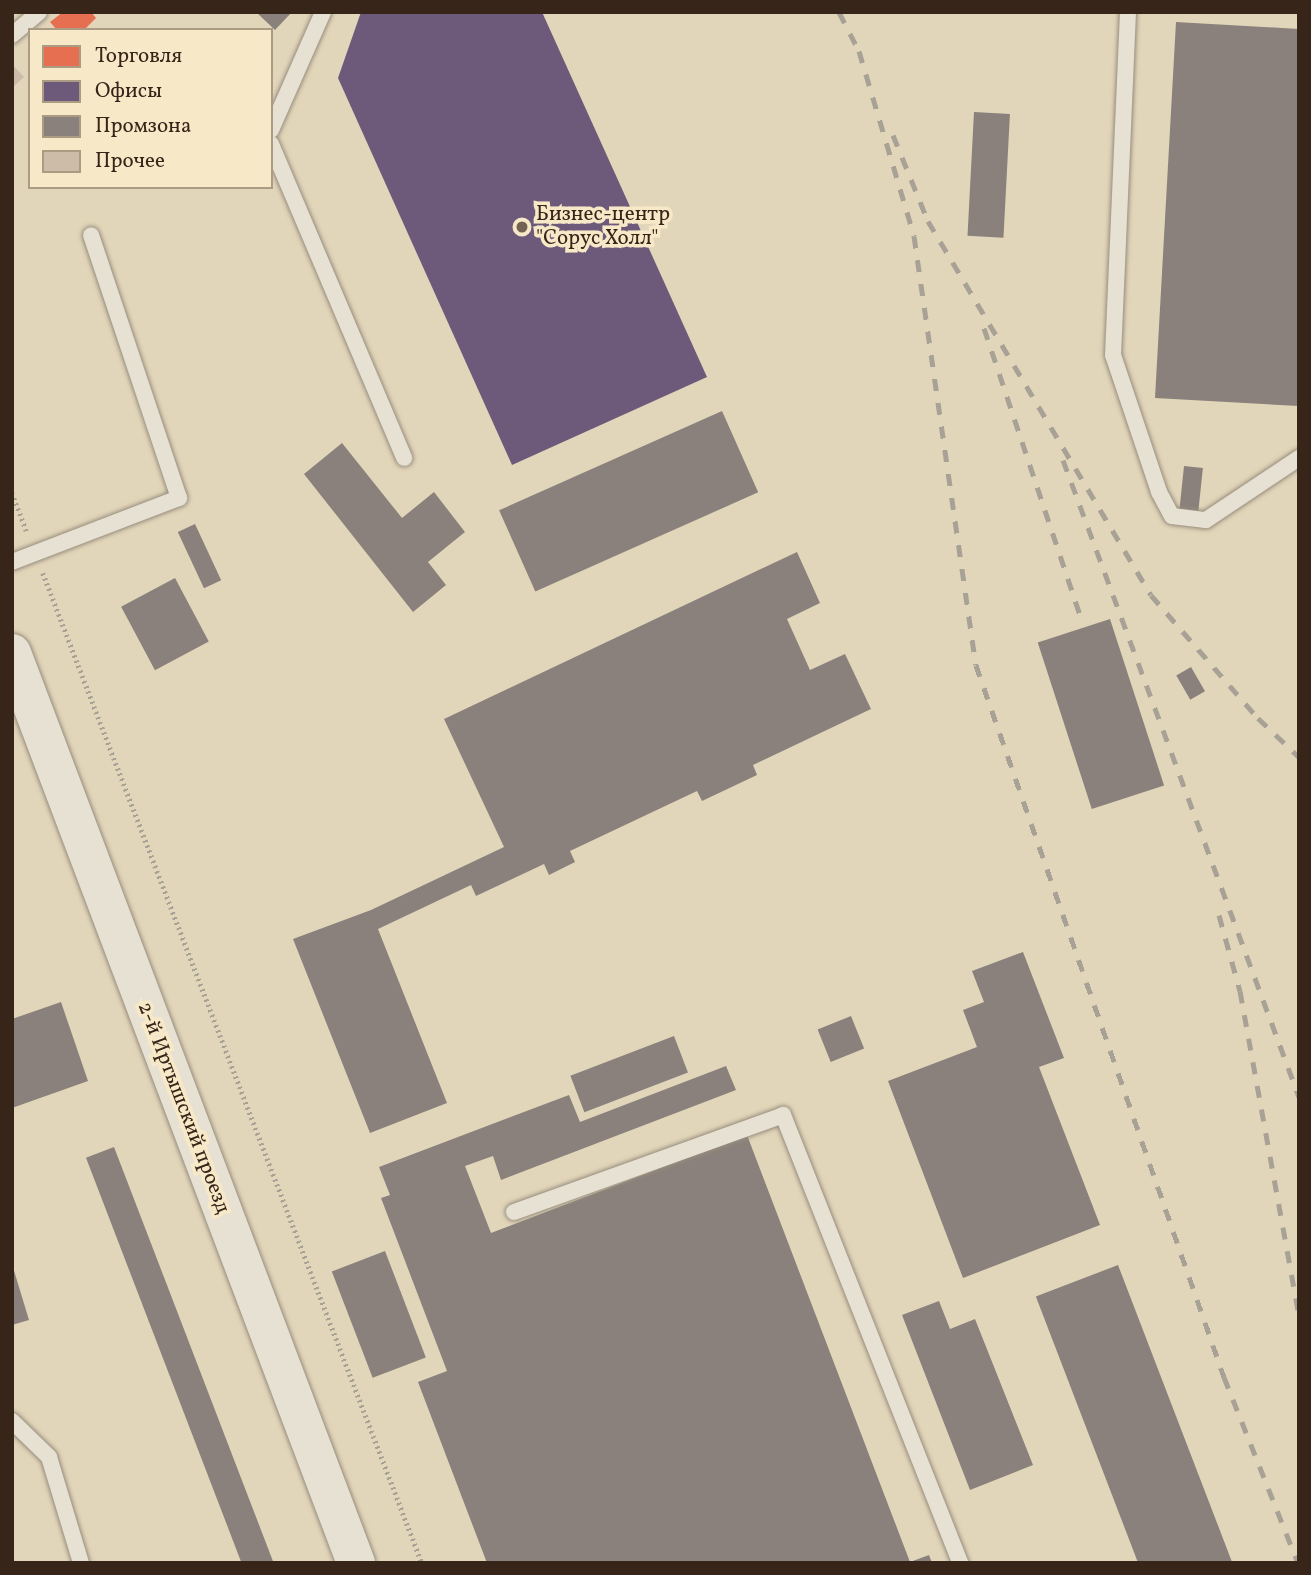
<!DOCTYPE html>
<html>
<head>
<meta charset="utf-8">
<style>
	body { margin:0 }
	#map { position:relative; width:1311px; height:1575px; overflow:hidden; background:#e2d6ba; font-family:Vollkorn,serif }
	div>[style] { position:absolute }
	.shops>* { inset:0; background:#e76f51 }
	.offices>* { inset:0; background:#6d597a }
	.industry>* { inset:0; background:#8a817c; transform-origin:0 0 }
	.building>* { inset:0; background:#ccbca8 }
	.path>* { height:4.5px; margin-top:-2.25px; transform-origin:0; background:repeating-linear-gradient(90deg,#a8a195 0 2px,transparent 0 5.5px) }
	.roads { filter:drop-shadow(0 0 2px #978d7d) drop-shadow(0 0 2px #978d7d) }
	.lane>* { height:16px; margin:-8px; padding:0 8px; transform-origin:8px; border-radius:8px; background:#e7e1d3 }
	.secondary>* { height:38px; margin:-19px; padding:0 19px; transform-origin:19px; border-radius:19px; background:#e7e1d3 }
	.rail>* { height:5px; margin-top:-2.5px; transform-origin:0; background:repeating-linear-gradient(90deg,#a8a195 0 12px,transparent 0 24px) }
	.dots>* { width:19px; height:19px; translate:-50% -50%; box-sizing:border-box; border:4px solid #f7e9c8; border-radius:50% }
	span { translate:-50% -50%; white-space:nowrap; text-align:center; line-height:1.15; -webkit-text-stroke:7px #f7e9c8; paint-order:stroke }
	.poi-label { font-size:21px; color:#38251a }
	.left { translate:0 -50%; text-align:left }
	.street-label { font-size:21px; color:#38251a }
	.frame { position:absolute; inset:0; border:14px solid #38251a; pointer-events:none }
	.legend { position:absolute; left:28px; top:28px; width:245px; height:161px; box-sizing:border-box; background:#f7e9c8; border:2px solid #ab9b82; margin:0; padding:9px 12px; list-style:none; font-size:21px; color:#38251a }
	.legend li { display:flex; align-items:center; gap:14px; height:35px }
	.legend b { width:35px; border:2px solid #ab9b82 }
</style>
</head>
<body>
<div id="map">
	<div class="shops">
		<i style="clip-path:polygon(63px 12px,91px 12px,96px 18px,84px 30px,57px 30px,50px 22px)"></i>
	</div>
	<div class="offices">
		<i style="clip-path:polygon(361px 12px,542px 12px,707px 377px,512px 465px,338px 78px)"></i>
	</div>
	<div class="industry">
		<i style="clip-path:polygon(256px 12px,292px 12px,275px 30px)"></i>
		<i style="clip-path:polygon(1176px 22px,1299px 29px,1299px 406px,1155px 398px)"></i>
		<i style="left:974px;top:112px;width:36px;height:124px;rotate:3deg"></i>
		<i style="left:722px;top:411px;width:89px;height:244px;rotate:66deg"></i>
		<i style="clip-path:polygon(342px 443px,402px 518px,434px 492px,465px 532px,428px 562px,446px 585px,413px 612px,304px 474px)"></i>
		<i style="left:1184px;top:466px;width:19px;height:43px;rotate:6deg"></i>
		<i style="left:195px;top:524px;width:62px;height:19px;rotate:65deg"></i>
		<i style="clip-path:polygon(797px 552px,820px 603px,787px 619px,810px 670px,845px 654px,871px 709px,753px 765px,757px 775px,702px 801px,697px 791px,570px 851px,575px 862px,549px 875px,544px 864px,476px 896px,471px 885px,378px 929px,447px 1103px,370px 1133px,293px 939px,371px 910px,504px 847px,444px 719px)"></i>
		<i style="left:175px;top:578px;width:72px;height:61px;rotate:62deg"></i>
		<i style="left:1110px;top:619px;width:175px;height:76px;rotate:72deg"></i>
		<i style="left:1191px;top:667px;width:28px;height:17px;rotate:60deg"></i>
		<i style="clip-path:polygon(1023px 952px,1064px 1058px,1039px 1067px,1100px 1225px,963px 1278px,888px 1081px,977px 1047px,963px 1010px,984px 1002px,972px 971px)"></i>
		<i style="clip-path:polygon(61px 1002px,88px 1081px,12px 1108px,12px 1019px)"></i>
		<i style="left:851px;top:1016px;width:35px;height:36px;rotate:68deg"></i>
		<i style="left:674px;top:1036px;width:39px;height:111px;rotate:69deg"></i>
		<i style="clip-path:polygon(726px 1066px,736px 1090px,501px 1180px,493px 1156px,465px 1166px,491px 1233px,747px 1135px,910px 1562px,929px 1555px,932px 1563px,487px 1563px,418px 1382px,447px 1371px,381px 1198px,390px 1195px,379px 1167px,569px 1095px,580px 1122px)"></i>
		<i style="left:114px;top:1147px;width:445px;height:30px;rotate:69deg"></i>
		<i style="left:385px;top:1251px;width:114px;height:57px;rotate:69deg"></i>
		<i style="clip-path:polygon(12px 1264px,29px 1320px,12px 1325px)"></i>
		<i style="left:1118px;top:1265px;width:319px;height:88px;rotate:69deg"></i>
		<i style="clip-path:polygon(939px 1301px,950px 1329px,975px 1319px,1033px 1465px,970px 1490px,902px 1315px)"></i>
	</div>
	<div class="building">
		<i style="clip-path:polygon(12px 64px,24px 77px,12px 88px)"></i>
	</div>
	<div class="path">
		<i style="left:12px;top:493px;width:42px;rotate:69deg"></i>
		<i style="left:43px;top:573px;width:1060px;rotate:69.05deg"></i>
	</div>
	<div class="roads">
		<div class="lane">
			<i style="left:1128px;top:12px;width:343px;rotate:92.5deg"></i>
			<i style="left:1113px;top:355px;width:145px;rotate:71.4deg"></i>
			<i style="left:1159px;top:492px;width:27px;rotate:62deg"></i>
			<i style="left:1172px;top:516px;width:34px;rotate:7deg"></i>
			<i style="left:1206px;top:520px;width:112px;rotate:-33.7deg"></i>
			<i style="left:12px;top:35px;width:35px;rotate:-40deg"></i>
			<i style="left:271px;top:130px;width:129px;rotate:-66.2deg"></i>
			<i style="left:271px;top:144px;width:341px;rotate:67deg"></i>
			<i style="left:12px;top:562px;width:179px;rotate:-21deg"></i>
			<i style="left:179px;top:498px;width:277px;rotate:-108.5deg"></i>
			<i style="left:514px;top:1212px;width:286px;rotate:-19.8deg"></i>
			<i style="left:783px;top:1115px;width:482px;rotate:68.4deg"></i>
			<i style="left:12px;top:1421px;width:52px;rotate:44.2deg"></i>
			<i style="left:49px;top:1457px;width:111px;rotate:73.2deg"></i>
		</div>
		<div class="secondary">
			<i style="left:12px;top:653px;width:973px;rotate:69.29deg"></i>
		</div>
	</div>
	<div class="rail">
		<i style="left:839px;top:12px;width:44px;rotate:62.9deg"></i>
		<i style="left:859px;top:51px;width:193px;rotate:73.4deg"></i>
		<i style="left:914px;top:236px;width:433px;rotate:81.8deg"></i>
		<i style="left:976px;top:665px;width:754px;rotate:70.8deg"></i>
		<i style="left:1224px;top:1377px;width:200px;rotate:68.3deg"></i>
		<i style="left:893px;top:135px;width:93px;rotate:67.9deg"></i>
		<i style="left:928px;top:221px;width:435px;rotate:59.2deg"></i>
		<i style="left:1151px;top:595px;width:163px;rotate:49deg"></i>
		<i style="left:1258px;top:718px;width:57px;rotate:43.6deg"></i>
		<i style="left:984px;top:328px;width:303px;rotate:71.5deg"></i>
		<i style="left:1063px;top:460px;width:679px;rotate:69.67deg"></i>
		<i style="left:1219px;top:915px;width:79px;rotate:74.6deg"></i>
		<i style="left:1240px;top:991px;width:330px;rotate:79.7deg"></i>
	</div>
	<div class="dots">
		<i style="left:522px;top:227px;background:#746352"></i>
	</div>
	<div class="poi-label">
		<span class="left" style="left:536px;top:227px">Бизнес-центр<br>"Сорус Холл"</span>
	</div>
	<div class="street-label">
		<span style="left:183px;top:1108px;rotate:69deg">2-й Иртышский проезд</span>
	</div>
	<div class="frame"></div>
	<ul class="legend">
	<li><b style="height:19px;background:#e76f51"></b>Торговля</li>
	<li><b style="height:19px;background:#6d597a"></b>Офисы</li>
	<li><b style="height:19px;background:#8a817c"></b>Промзона</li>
	<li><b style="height:19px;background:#ccbca8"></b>Прочее</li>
	</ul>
</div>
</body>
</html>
